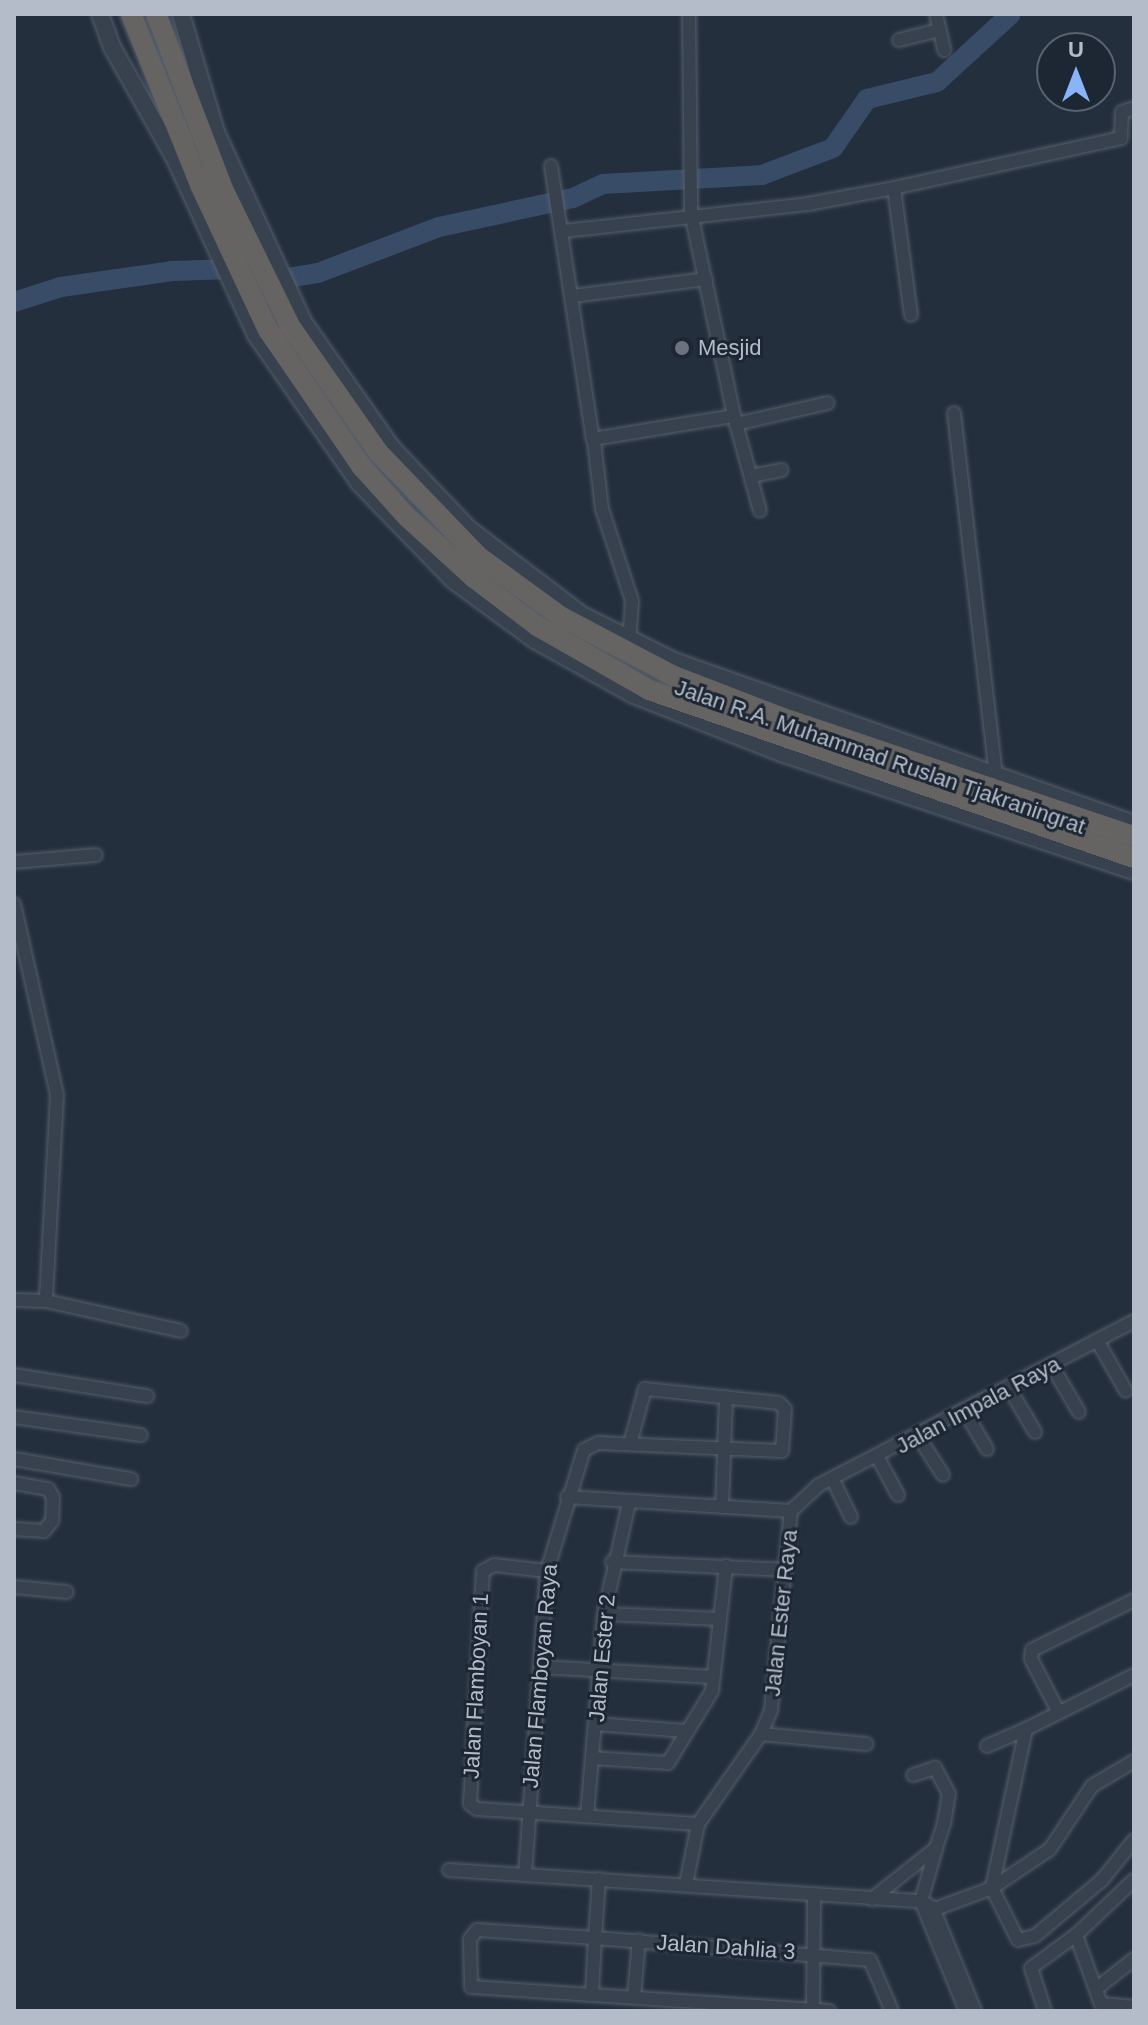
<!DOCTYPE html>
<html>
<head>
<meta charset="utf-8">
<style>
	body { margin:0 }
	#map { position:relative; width:1148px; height:2025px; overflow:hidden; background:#242f3e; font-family:Arial,sans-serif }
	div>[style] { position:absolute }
	.river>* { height:20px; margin:-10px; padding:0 10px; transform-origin:10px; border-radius:10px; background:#394c67 }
	.roads { filter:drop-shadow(0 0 2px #565f6c) drop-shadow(0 0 2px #565f6c) }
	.minor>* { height:12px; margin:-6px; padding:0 6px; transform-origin:6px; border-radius:6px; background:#38414e }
	.tertiary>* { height:16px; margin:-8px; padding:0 8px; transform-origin:8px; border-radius:8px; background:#38414e }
	.trunk>* { height:20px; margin:-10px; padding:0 10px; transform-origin:10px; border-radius:10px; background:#656462 }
	.dots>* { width:22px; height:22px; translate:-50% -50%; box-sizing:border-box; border:4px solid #1d2633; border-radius:50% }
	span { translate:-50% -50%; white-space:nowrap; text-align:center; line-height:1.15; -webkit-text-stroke:6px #1d2633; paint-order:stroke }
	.poi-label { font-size:22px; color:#b4bcc9 }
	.left { translate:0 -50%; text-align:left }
	.street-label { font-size:22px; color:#b4bcc9 }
	.frame { position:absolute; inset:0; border:16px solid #b4bcc9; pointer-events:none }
	.north { position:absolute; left:1036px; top:32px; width:80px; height:80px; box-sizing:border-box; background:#1d2633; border:2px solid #59626f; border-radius:50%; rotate:0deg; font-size:22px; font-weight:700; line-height:32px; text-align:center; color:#b4bcc9 }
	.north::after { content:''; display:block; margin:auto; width:28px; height:36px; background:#8ab4f8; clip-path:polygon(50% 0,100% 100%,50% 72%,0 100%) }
</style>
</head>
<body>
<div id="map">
	<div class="river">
		<i style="left:14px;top:302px;width:49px;rotate:-17.7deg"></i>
		<i style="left:61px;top:287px;width:112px;rotate:-8.2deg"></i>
		<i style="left:172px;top:271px;width:59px;rotate:-1.9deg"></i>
		<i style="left:231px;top:269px;width:45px;rotate:14deg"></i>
		<i style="left:275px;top:280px;width:44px;rotate:-9.2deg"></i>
		<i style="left:318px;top:273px;width:129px;rotate:-20.8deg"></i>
		<i style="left:439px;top:227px;width:137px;rotate:-12.2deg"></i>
		<i style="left:573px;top:198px;width:33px;rotate:-25deg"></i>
		<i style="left:603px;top:184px;width:159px;rotate:-3.2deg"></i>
		<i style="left:762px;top:175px;width:76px;rotate:-20.8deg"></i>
		<i style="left:833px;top:148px;width:60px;rotate:-55.2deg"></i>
		<i style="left:867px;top:99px;width:72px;rotate:-13.7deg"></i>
		<i style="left:937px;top:82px;width:100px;rotate:-42.6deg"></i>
	</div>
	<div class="roads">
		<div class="minor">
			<i style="left:689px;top:14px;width:199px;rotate:89.4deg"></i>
			<i style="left:691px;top:213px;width:208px;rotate:78deg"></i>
			<i style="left:734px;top:416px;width:98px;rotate:74.7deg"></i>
			<i style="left:936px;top:14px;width:37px;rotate:77deg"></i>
			<i style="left:899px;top:40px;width:41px;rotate:-14deg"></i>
			<i style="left:551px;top:166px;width:276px;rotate:81.3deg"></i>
			<i style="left:593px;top:439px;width:143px;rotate:-9.3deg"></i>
			<i style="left:894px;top:188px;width:128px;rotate:82.4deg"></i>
			<i style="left:564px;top:231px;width:245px;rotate:-6.3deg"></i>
			<i style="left:808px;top:204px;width:87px;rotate:-10.5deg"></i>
			<i style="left:894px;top:188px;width:232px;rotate:-12.4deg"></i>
			<i style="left:1121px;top:138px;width:26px;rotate:-88deg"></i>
			<i style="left:1122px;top:112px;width:13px;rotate:-18deg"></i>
			<i style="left:573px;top:296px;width:134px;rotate:-7.3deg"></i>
			<i style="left:954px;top:413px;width:365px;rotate:83.4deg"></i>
			<i style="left:736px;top:424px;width:94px;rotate:-12.9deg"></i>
			<i style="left:594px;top:441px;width:68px;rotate:83.3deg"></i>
			<i style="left:602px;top:509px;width:97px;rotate:71.9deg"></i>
			<i style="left:632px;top:601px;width:39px;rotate:94deg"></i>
			<i style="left:751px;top:476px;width:31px;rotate:-11deg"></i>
			<i style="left:14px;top:862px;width:82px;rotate:-4.9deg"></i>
			<i style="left:14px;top:904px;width:196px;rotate:77.3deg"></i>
			<i style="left:57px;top:1095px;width:206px;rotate:93.1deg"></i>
			<i style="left:14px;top:1300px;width:32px;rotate:2deg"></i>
			<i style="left:46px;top:1301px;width:138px;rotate:12.5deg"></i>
			<i style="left:1098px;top:1342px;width:56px;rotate:60.3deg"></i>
			<i style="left:1052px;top:1366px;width:53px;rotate:59.6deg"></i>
			<i style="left:14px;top:1375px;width:135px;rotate:9deg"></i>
			<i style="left:1009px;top:1388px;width:51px;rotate:59.4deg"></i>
			<i style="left:965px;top:1412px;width:43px;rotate:59.3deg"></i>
			<i style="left:14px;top:1417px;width:128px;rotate:8.1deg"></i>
			<i style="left:918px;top:1436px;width:46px;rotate:57.3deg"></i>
			<i style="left:878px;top:1458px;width:42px;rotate:61.6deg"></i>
			<i style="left:14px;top:1459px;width:119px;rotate:9.7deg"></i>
			<i style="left:833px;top:1480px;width:41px;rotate:64.1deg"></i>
			<i style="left:14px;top:1483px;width:35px;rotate:10deg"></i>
			<i style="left:48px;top:1489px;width:9px;rotate:58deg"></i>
			<i style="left:53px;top:1497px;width:24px;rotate:92deg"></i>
			<i style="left:52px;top:1521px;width:13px;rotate:129deg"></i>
			<i style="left:44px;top:1531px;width:30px;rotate:-176deg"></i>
			<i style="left:567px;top:1497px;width:224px;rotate:3.6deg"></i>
			<i style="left:791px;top:1511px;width:38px;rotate:-43deg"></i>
			<i style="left:819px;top:1485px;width:355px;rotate:-27.5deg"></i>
			<i style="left:722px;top:1507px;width:110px;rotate:-87.9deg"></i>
			<i style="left:612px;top:1562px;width:173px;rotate:2.6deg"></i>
			<i style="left:547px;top:1571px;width:53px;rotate:-173.5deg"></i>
			<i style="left:494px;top:1565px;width:13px;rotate:151deg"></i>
			<i style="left:483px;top:1571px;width:233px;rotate:93.2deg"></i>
			<i style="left:470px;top:1804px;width:9px;rotate:36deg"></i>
			<i style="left:477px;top:1809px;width:222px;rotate:3.9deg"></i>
			<i style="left:14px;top:1587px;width:53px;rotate:5.4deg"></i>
			<i style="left:604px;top:1614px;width:116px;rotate:2.5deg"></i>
			<i style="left:540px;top:1667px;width:173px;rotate:3.3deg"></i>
			<i style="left:1134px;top:1675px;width:121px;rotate:153.4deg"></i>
			<i style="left:1026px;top:1729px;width:163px;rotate:102.1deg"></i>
			<i style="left:992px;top:1888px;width:58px;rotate:63.4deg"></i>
			<i style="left:1018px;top:1940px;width:17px;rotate:-13deg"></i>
			<i style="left:1035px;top:1936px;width:87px;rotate:-39.9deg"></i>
			<i style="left:1102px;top:1880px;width:51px;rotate:-51.3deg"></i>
			<i style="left:1058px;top:1711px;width:59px;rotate:-117.4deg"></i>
			<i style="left:1031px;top:1659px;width:9px;rotate:-84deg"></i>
			<i style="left:1032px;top:1650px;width:114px;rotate:-26.1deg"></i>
			<i style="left:595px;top:1724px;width:91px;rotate:4.4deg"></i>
			<i style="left:761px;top:1734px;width:106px;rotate:5.4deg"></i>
			<i style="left:987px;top:1746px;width:43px;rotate:-23.6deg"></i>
			<i style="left:592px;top:1758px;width:76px;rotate:3.8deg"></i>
			<i style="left:668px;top:1763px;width:84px;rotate:-58.6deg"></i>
			<i style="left:712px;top:1691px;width:126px;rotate:-83.6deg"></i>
			<i style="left:587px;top:1816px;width:203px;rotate:-85.2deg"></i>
			<i style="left:604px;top:1614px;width:114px;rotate:-77.3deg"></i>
			<i style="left:936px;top:1849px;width:54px;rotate:106.1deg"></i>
			<i style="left:921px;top:1901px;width:119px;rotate:67.8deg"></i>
			<i style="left:449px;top:1870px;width:473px;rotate:3.8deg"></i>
			<i style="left:921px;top:1901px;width:14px;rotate:30deg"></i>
			<i style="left:933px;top:1908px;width:111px;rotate:67.8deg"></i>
			<i style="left:525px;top:1875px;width:305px;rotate:-85.9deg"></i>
			<i style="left:547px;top:1571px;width:127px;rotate:-73deg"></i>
			<i style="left:584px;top:1450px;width:16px;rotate:-27deg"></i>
			<i style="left:598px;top:1443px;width:184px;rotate:2.5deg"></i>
			<i style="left:782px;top:1451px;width:42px;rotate:-85.9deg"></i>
			<i style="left:785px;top:1409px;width:8px;rotate:-135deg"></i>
			<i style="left:779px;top:1403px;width:135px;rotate:-174deg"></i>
			<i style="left:645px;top:1389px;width:57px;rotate:105.3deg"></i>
			<i style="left:599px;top:1879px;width:59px;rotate:93.9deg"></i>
			<i style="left:595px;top:1938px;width:118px;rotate:-176.1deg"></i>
			<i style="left:477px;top:1930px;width:11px;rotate:128deg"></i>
			<i style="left:470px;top:1939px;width:48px;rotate:88.8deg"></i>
			<i style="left:471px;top:1987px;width:359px;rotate:3.8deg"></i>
			<i style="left:686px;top:1884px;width:61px;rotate:-78.7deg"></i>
			<i style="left:698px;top:1824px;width:110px;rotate:-55deg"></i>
			<i style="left:761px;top:1734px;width:26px;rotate:-67deg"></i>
			<i style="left:771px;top:1710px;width:200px;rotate:-84.3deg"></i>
			<i style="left:872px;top:1899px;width:82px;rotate:-38.6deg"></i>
			<i style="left:936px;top:1848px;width:25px;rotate:-72deg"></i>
			<i style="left:944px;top:1824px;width:30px;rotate:-81deg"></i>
			<i style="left:949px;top:1794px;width:30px;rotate:-118deg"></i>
			<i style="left:935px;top:1768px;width:23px;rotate:162deg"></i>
			<i style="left:927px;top:1912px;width:69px;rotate:-20.3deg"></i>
			<i style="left:992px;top:1888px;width:70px;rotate:-33.9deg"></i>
			<i style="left:1050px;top:1849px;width:76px;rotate:-56.3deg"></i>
			<i style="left:1092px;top:1786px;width:49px;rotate:-30.8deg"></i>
			<i style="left:1076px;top:1935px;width:73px;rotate:70.1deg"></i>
			<i style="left:1101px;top:2004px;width:33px;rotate:5deg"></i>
			<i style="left:1096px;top:1989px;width:48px;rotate:-38.3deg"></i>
			<i style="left:592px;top:1993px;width:55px;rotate:-86.9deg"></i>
			<i style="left:595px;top:1938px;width:276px;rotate:4.6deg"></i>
			<i style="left:870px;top:1960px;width:56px;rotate:66.7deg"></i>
			<i style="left:634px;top:1996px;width:56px;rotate:-84.9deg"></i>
			<i style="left:813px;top:2009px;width:114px;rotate:-89.5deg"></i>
			<i style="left:1045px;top:2011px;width:45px;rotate:-108deg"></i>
			<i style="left:1031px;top:1968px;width:56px;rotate:-36.3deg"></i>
			<i style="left:1076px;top:1935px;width:80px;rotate:-43.5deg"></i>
		</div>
		<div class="tertiary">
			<i style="left:100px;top:14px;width:35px;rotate:70deg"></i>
			<i style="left:112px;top:47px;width:129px;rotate:60.6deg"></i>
			<i style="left:175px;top:159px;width:194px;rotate:65.3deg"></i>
			<i style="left:256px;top:335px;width:182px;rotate:55.1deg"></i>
			<i style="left:360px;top:484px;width:134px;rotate:45.9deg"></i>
			<i style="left:453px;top:580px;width:102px;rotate:36.2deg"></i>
			<i style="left:535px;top:640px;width:113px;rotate:29.1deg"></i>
			<i style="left:634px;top:695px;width:161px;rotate:21.5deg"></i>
			<i style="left:784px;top:754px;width:369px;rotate:18.5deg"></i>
			<i style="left:181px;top:14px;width:123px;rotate:73.5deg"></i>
			<i style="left:216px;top:132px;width:210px;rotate:65.3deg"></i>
			<i style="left:304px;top:323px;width:153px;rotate:54.9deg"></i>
			<i style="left:392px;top:448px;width:112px;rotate:46.5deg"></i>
			<i style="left:469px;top:529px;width:142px;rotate:37.3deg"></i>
			<i style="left:582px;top:615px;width:103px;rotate:26.6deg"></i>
			<i style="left:674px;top:661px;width:488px;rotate:19.5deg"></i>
		</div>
		<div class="trunk">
			<i style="left:131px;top:14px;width:184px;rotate:68deg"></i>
			<i style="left:200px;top:185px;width:160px;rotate:64.9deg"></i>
			<i style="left:268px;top:330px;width:165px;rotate:55.6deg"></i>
			<i style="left:361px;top:466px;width:67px;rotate:48deg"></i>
			<i style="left:406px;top:516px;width:92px;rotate:42.4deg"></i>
			<i style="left:474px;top:578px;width:79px;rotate:37.3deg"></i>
			<i style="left:537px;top:626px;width:129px;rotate:29.7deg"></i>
			<i style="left:649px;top:690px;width:513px;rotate:19.11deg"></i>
			<i style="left:156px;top:14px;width:190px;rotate:69deg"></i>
			<i style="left:224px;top:191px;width:150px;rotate:63.9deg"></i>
			<i style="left:290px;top:326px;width:155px;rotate:55deg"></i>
			<i style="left:379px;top:453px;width:143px;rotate:46.1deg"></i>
			<i style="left:478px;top:556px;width:102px;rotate:36.2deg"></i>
			<i style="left:560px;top:616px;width:129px;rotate:27.8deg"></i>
			<i style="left:674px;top:676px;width:114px;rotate:21.1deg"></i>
			<i style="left:780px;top:717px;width:373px;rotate:18.6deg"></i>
		</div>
	</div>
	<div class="dots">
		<i style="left:682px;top:348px;background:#6b7280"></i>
	</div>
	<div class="poi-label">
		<span class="left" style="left:698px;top:348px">Mesjid</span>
	</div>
	<div class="street-label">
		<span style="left:880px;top:757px;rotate:19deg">Jalan R.A. Muhammad Ruslan Tjakraningrat</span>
		<span style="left:978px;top:1405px;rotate:-28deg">Jalan Impala Raya</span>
		<span style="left:781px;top:1613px;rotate:-84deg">Jalan Ester Raya</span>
		<span style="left:602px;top:1658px;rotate:-85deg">Jalan Ester 2</span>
		<span style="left:540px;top:1676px;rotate:-85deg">Jalan Flamboyan Raya</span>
		<span style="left:476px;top:1686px;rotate:-87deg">Jalan Flamboyan 1</span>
		<span style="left:726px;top:1947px;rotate:4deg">Jalan Dahlia 3</span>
	</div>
	<div class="frame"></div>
	<div class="north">U</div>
</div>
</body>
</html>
